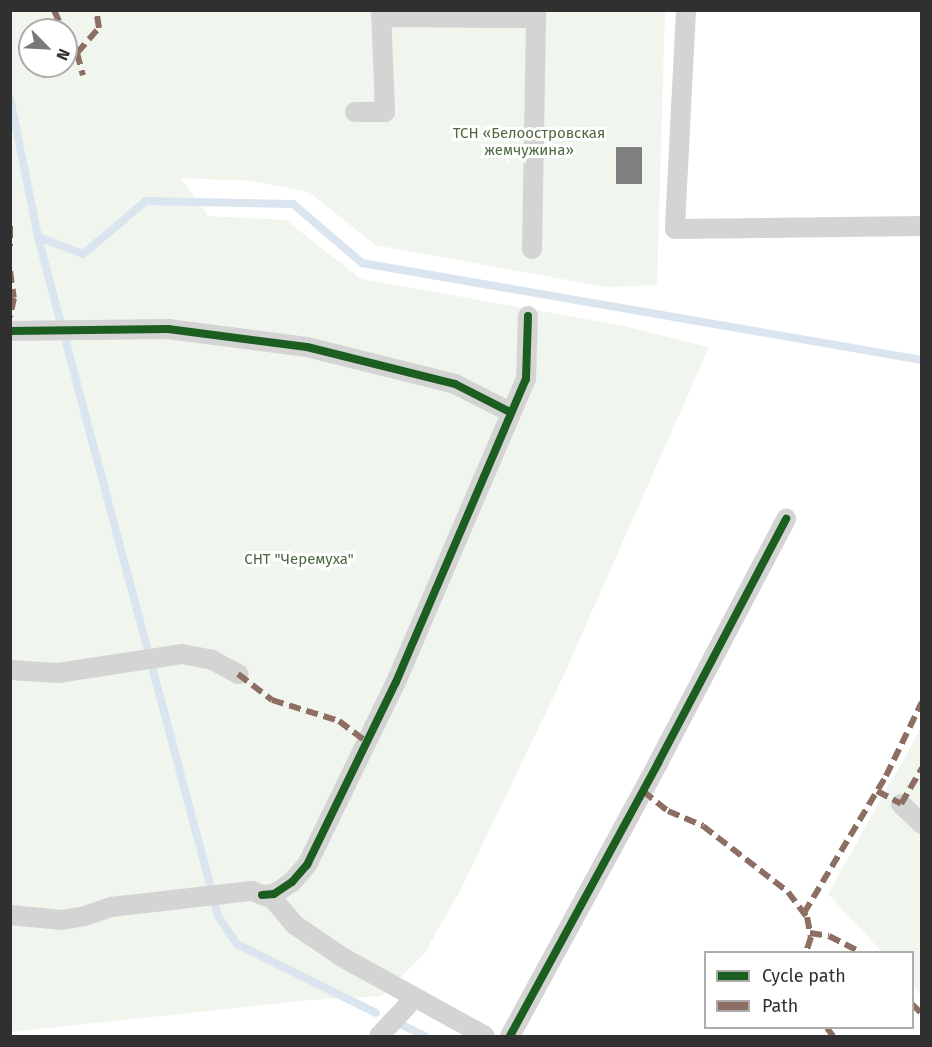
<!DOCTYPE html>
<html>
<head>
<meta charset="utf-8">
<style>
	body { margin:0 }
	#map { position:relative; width:932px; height:1047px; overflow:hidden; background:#fff; font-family:"Fira Sans",sans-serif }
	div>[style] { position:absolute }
	.green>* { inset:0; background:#f0f5ed }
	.stream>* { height:8px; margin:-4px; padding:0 4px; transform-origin:4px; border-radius:4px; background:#dbe5f0 }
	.building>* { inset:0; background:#7f7f7f; transform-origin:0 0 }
	.street>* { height:20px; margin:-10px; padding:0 10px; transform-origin:10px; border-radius:10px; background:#d4d4d4 }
	.quiet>* { height:6px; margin-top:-3px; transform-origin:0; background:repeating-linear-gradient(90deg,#8d6e63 0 12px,transparent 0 18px) }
	.cycleway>* { height:8px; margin:-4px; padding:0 4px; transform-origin:4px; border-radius:4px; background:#1b5e20 }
	span { translate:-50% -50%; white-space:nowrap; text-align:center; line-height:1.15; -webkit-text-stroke:6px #fff; paint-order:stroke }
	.park-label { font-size:15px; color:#4d693f }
	.frame { position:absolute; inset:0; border:12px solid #303030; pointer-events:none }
	.legend { position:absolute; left:704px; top:951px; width:210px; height:78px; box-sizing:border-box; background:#fff; border:2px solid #acacac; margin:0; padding:8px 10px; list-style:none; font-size:18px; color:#303030 }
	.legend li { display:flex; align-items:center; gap:12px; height:30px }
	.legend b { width:30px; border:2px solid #acacac }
	.north { position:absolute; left:18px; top:18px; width:60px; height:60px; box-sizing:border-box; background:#fff; border:2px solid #acacac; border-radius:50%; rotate:114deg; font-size:16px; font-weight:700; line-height:24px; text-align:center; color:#303030 }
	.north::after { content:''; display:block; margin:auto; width:21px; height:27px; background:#787878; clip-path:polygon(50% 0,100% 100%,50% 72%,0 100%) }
</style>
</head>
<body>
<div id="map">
	<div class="green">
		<i style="clip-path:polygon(evenodd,10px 11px,665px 11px,657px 285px,606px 287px,375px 245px,309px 192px,252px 181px,181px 178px,208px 216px,286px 220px,361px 279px,625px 326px,709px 347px,563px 677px,461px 889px,424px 954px,381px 996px,310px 1000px,11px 1032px,10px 11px,30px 30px,66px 30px,66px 66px,30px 66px,30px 30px)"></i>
		<i style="clip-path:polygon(921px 728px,921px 996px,913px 986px,912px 952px,882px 952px,828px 894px)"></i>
	</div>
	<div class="stream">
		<i style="left:10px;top:98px;width:142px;rotate:78.6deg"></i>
		<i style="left:38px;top:237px;width:670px;rotate:75.13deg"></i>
		<i style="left:38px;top:237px;width:48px;rotate:20.7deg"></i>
		<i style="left:83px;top:254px;width:82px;rotate:-40.1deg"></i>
		<i style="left:146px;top:201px;width:147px;rotate:1.2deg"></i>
		<i style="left:293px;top:204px;width:91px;rotate:40.5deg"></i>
		<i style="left:362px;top:263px;width:568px;rotate:9.83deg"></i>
		<i style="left:215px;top:904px;width:12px;rotate:76deg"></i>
		<i style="left:218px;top:916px;width:34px;rotate:56deg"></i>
		<i style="left:237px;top:944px;width:155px;rotate:26.4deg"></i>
		<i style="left:398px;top:1023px;width:30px;rotate:26deg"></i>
	</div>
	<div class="building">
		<i style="left:616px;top:147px;width:26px;height:37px"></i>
	</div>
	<div class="street">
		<i style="left:686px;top:10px;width:219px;rotate:92.9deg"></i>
		<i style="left:675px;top:229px;width:247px;rotate:-0.7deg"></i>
		<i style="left:381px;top:17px;width:155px;rotate:0.4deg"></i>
		<i style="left:355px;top:112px;width:30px"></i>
		<i style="left:385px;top:112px;width:102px;rotate:-92.2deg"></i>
		<i style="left:532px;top:249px;width:239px;rotate:-89deg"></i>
		<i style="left:10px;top:331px;width:158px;rotate:-0.7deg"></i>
		<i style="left:168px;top:329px;width:140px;rotate:7.4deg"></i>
		<i style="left:307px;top:347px;width:153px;rotate:14deg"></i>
		<i style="left:455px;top:384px;width:62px;rotate:27deg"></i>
		<i style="left:10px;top:670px;width:48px;rotate:3.6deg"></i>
		<i style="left:58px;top:673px;width:125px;rotate:-8.7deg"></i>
		<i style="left:182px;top:654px;width:31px;rotate:11deg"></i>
		<i style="left:212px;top:660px;width:30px;rotate:28deg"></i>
		<i style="left:901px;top:804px;width:29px;rotate:44deg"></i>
		<i style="left:262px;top:895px;width:12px;rotate:-5deg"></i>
		<i style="left:274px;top:894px;width:22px;rotate:-34deg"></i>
		<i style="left:292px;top:882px;width:23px;rotate:-49deg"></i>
		<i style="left:307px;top:865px;width:203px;rotate:-64.1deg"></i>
		<i style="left:396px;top:682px;width:330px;rotate:-66.8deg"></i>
		<i style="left:526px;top:379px;width:63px;rotate:-88.2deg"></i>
		<i style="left:10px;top:915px;width:52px;rotate:5.5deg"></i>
		<i style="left:62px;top:920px;width:23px;rotate:-10deg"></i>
		<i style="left:85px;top:916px;width:28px;rotate:-19deg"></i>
		<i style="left:111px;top:907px;width:142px;rotate:-6.5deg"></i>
		<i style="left:252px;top:891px;width:22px;rotate:21deg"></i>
		<i style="left:273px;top:899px;width:34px;rotate:50deg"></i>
		<i style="left:295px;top:925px;width:57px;rotate:34.2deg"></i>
		<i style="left:342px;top:957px;width:163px;rotate:28.9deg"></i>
		<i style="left:379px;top:1036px;width:41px;rotate:-47deg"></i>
		<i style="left:510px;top:1036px;width:311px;rotate:-61.5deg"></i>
		<i style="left:658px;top:763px;width:276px;rotate:-62.3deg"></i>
	</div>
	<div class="quiet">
		<i style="left:54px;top:10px;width:22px;rotate:66deg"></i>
		<i style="left:66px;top:36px;width:20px;rotate:57deg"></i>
		<i style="left:77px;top:53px;width:23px;rotate:75deg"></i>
		<i style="left:77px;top:53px;width:33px;rotate:-49deg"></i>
		<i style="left:99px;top:28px;width:18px;rotate:-99deg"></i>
		<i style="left:10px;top:226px;width:20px;rotate:90deg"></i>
		<i style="left:10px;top:271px;width:27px;rotate:82deg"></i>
		<i style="left:14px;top:298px;width:19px;rotate:102deg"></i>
		<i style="left:238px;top:674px;width:43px;rotate:37.4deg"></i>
		<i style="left:272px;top:700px;width:70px;rotate:17.4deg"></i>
		<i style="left:339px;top:721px;width:35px;rotate:37deg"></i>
		<i style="left:643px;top:791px;width:32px;rotate:39deg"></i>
		<i style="left:668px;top:811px;width:38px;rotate:23deg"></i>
		<i style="left:703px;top:826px;width:108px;rotate:37.8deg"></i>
		<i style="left:788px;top:892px;width:31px;rotate:53deg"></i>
		<i style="left:807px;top:917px;width:20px;rotate:79deg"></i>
		<i style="left:811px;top:937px;width:16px;rotate:108deg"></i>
		<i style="left:877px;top:791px;width:27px;rotate:28deg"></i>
		<i style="left:901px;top:804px;width:42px;rotate:-59.7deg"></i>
		<i style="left:804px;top:913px;width:160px;rotate:-59.1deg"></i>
		<i style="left:886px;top:776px;width:82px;rotate:-64.1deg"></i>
		<i style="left:810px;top:933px;width:19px;rotate:9deg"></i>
		<i style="left:829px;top:936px;width:36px;rotate:27deg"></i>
		<i style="left:912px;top:1004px;width:14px;rotate:45deg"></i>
		<i style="left:827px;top:1028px;width:10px;rotate:53deg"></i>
	</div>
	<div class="cycleway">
		<i style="left:10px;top:331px;width:158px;rotate:-0.7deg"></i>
		<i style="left:168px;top:329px;width:140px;rotate:7.4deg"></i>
		<i style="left:307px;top:347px;width:153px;rotate:14deg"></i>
		<i style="left:455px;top:384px;width:62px;rotate:27deg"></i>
		<i style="left:262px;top:895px;width:12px;rotate:-5deg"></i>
		<i style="left:274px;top:894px;width:22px;rotate:-34deg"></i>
		<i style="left:292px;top:882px;width:23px;rotate:-49deg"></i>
		<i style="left:307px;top:865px;width:203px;rotate:-64.1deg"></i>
		<i style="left:396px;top:682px;width:330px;rotate:-66.8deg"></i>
		<i style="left:526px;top:379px;width:63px;rotate:-88.2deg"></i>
		<i style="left:510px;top:1036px;width:311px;rotate:-61.5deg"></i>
		<i style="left:658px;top:763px;width:276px;rotate:-62.3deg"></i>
	</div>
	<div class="park-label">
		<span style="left:529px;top:142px">ТСН «Белоостровская<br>жемчужина»</span>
		<span style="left:299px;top:560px">СНТ "Черемуха"</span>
	</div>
	<div class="frame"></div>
	<ul class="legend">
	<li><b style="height:8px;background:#1b5e20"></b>Cycle path</li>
	<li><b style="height:8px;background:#8d6e63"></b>Path</li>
	</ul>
	<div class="north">N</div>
</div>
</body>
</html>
